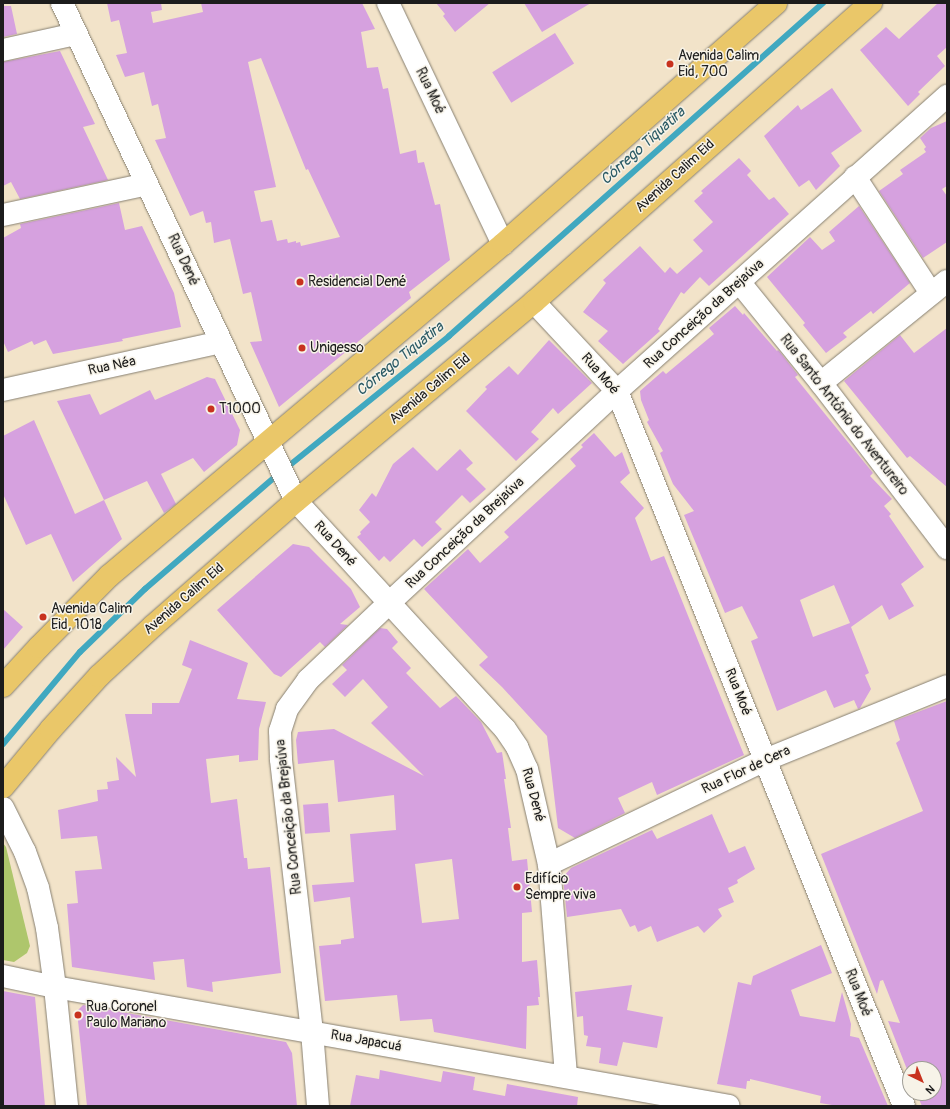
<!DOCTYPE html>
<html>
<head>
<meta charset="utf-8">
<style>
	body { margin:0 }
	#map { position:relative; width:950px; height:1109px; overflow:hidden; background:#f2e3c9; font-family:Pangolin,sans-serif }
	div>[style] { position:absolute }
	.green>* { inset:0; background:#aec66c }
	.stream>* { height:6px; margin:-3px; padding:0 3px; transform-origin:3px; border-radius:3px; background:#40a8c0 }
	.building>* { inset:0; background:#d6a1df; transform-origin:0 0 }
	.roads { filter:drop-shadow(0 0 1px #878072) drop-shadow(0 0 1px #878072) }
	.minor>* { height:22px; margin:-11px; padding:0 11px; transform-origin:11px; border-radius:11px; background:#fff }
	.major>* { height:22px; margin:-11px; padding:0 11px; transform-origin:11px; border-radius:11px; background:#eac769 }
	.dots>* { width:11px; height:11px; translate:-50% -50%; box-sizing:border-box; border:2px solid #f7f3e8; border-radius:50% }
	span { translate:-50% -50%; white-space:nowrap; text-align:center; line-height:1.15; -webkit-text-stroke:3px #f7f3e8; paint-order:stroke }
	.poi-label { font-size:14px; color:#1c1c1c }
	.left { translate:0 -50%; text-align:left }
	.street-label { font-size:14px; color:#1c1c1c }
	.water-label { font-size:15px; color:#2c5b66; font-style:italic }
	.frame { position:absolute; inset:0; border:4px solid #1c1c1c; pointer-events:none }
	.north { position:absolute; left:902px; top:1061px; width:40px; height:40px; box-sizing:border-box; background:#f7f3e8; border:1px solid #9f9d96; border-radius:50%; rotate:137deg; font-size:11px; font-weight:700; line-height:16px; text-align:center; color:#1c1c1c }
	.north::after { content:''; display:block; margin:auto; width:14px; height:18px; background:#c8321e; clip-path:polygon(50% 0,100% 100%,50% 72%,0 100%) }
</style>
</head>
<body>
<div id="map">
	<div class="green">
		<i style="clip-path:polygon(3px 843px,6px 847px,30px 946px,27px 953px,14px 962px,3px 960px)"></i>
	</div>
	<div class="stream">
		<i style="left:285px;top:469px;width:211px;rotate:-39deg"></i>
		<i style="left:449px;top:336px;width:501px;rotate:-41.68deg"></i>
		<i style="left:3px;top:744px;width:120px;rotate:-50.1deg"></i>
		<i style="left:80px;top:652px;width:91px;rotate:-44.1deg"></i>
		<i style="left:145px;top:589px;width:176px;rotate:-40.8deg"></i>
	</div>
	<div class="building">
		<i style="clip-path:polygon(evenodd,107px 3px,161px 3px,162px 10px,151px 12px,153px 23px,203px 12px,201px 3px,362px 3px,375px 29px,361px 32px,367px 68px,378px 67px,383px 89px,388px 88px,400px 154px,416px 150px,418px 163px,424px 162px,435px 205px,440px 204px,450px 260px,409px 292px,411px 298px,279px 407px,250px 342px,262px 341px,251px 292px,243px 294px,230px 239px,214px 243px,211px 222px,206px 223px,203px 211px,190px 216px,155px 140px,166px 138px,158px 104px,152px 106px,144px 72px,125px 77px,116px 55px,127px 53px,119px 20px,111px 22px,107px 3px,261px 58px,306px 170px,308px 169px,340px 237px,301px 246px,300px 242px,296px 243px,296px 241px,288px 243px,287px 239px,277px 241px,272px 220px,261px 222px,254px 191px,276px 187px,248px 62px,261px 58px)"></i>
		<i style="clip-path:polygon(436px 3px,490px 3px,455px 32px,443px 16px,445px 14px)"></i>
		<i style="clip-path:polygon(524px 3px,591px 3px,542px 32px)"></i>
		<i style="clip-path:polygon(938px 3px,947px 3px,947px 47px,937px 56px,945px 66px,918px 92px,920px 94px,908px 106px,860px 50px,886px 27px,899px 39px)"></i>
		<i style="clip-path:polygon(3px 6px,11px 6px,17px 34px,3px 37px)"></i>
		<i style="left:555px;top:33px;width:36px;height:74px;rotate:58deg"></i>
		<i style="clip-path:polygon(60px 51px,95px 124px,83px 127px,108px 180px,20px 199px,11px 182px,3px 186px,3px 62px)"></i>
		<i style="clip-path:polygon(832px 88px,862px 131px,831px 153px,840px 166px,816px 190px,809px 180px,799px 187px,764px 136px,798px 105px,801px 110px)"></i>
		<i style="clip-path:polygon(947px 121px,947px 186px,942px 189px,947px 196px,947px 242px,923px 258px,879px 191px,903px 174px,900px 170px,926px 152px,924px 149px,926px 147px,920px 138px,931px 128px)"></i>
		<i style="clip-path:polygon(739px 158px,751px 171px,747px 175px,769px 200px,774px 197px,789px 214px,709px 286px,700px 277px,684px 294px,681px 292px,658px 329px,660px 331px,623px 364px,598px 341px,608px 331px,583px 312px,606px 283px,603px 280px,640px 246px,665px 273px,670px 267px,677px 274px,703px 251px,693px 240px,713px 222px,694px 201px,703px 193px,701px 191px)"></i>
		<i style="clip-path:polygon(119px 203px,125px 230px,142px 226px,174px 293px,181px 327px,122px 339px,123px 341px,53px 354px,46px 340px,34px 345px,32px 341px,8px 352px,3px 341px,3px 238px,21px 228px,20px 224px)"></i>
		<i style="clip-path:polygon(859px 206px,910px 283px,873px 314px,871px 311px,843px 333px,847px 337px,826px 353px,803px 325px,805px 323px,767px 277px,810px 237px,822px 250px,835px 241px,829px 232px)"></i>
		<i style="clip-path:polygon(evenodd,735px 306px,743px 315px,744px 313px,777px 351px,778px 350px,780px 352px,798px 375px,795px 377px,873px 473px,870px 476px,892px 499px,884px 506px,891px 514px,889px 516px,924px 567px,901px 584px,914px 606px,889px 620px,882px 605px,851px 627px,869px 673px,865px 675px,871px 689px,860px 708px,858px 709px,854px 700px,834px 708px,826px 690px,777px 711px,751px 641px,758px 638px,742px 606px,725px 613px,684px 515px,694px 511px,673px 484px,660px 453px,663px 451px,647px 422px,649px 420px,641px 400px,640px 391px,663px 371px,666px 374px,714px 334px,709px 328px,735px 306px,834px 585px,850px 623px,813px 637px,800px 600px,834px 585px)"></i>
		<i style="clip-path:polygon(947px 328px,947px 487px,910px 456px,907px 458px,844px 381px,900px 335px,914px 353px)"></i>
		<i style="clip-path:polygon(549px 340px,592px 383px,558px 414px,553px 408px,531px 432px,539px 439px,516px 461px,466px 411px,487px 389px,485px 387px,509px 366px,518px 375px)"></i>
		<i style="clip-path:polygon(207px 377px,215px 379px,240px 430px,237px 445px,204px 472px,193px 458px,161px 474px,176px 504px,164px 513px,147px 481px,104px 500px,57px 401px,90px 394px,100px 415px,150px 390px,155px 400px)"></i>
		<i style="clip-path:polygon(34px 420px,75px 514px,104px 500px,122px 539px,73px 582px,51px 534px,26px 545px,3px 494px,3px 436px)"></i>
		<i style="clip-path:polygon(594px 433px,615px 457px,622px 452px,630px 473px,620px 482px,644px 508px,635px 518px,651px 561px,664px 556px,744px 755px,657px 795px,652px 782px,618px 798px,625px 813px,575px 838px,558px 828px,547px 736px,502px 687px,479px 665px,488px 657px,424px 589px,468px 549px,480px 563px,509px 537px,504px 532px,576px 466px,570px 459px,583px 447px,581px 445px)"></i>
		<i style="clip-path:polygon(413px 447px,437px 471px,460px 449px,473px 463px,466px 469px,486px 489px,470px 503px,462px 495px,435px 522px,442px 529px,422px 547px,414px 539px,390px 562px,384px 556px,379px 561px,357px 537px,361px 534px,360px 532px,370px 522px,359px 510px,372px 493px,376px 497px,393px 464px)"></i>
		<i style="clip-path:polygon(293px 544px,309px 547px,351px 589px,360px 607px,340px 624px,348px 625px,325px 647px,320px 642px,281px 677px,274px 674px,217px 610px)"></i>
		<i style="clip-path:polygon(3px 609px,23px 627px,3px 650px)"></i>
		<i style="clip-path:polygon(evenodd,380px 628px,387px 629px,398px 642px,392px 648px,411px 668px,406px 673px,440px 708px,456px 696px,481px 722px,497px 753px,502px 752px,506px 779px,504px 779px,511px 828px,508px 828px,512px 861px,527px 859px,532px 912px,522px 913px,522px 962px,537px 960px,540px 997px,538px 997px,539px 1005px,527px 1006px,526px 1049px,434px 1032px,432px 1019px,400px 1021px,397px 995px,325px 1001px,319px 946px,341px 944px,341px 940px,354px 938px,350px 897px,314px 902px,312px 885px,354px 882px,350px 834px,396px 830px,394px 795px,338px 802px,334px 760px,298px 764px,296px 740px,298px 732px,334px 729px,424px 776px,371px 723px,388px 707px,363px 679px,345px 697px,332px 684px,347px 670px,342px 665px,380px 628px,452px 859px,459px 919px,422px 923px,415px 864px,452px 859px)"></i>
		<i style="clip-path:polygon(190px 640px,248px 663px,237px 699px,266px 702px,259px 729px,258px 760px,239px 762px,239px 755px,206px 759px,211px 803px,237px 799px,244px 858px,247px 858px,248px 869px,270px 867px,281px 973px,212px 982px,213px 992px,187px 987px,184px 959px,153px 962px,155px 980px,72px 967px,67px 904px,78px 903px,75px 871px,102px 869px,97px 836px,61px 839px,58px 810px,98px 801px,97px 790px,108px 789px,107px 782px,119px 780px,116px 757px,136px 777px,125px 714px,152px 714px,152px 703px,179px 703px,192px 669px,182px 665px)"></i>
		<i style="clip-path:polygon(947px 701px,947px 1106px,922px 1106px,916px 1093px,934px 1093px,934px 1069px,910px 1069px,910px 1077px,888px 1021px,900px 1023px,883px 980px,880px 981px,877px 994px,821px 854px,923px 811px,896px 743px,900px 740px,894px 721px)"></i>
		<i style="left:328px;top:803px;width:29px;height:25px;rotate:86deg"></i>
		<i style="clip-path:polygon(712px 814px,729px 853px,745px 846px,755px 869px,737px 880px,738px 883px,728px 888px,734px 902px,718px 909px,722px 916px,704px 933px,698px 926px,657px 942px,651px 926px,638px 932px,635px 925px,630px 927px,621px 909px,567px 917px,563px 877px,571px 868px,652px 830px,657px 839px)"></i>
		<i style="clip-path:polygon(821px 945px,832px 973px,791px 990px,800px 1016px,835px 1022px,842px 992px,851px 1024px,850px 1036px,859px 1038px,888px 1106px,838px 1106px,820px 1103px,821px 1096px,750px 1079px,750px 1081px,747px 1081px,746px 1089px,717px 1084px,738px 982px,751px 985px,753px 976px)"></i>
		<i style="clip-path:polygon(632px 985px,627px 1010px,663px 1017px,657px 1048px,623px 1042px,617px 1066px,599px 1063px,601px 1048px,586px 1046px,588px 1036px,584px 1035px,583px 1016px,577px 1017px,575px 992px)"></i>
		<i style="clip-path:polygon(3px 991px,35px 997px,45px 1106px,3px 1106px)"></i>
		<i style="clip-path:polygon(83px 1005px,286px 1042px,292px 1053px,297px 1106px,87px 1106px,77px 1011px)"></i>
		<i style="clip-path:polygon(380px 1070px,441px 1082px,443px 1071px,475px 1077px,473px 1090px,505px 1096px,507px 1084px,578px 1097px,577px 1106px,350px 1106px,356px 1075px,379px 1079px)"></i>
	</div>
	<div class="roads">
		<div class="minor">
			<i style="left:62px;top:3px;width:550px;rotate:64.83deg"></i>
			<i style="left:296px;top:501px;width:309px;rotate:47.5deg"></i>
			<i style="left:505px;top:729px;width:22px;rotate:56deg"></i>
			<i style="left:517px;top:747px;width:24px;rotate:66deg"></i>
			<i style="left:527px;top:769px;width:98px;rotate:77deg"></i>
			<i style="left:549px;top:864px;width:213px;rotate:85.4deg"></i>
			<i style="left:388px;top:3px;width:267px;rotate:64.5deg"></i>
			<i style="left:3px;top:50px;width:75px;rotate:-12.4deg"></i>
			<i style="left:855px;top:177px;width:139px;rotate:56.8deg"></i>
			<i style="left:3px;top:215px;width:147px;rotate:-12.1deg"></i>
			<i style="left:740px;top:283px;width:129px;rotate:51deg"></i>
			<i style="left:821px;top:383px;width:208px;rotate:52.6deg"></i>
			<i style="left:534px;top:302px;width:122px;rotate:47deg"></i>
			<i style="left:617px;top:391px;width:770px;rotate:68.13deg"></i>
			<i style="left:821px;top:383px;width:162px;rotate:-39deg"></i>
			<i style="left:3px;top:390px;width:223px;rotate:-12.4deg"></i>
			<i style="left:3px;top:808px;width:49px;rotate:63.4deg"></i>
			<i style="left:25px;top:852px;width:38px;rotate:70deg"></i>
			<i style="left:38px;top:888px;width:41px;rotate:77.3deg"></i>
			<i style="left:47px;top:928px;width:60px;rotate:82.3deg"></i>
			<i style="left:55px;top:987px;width:120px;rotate:84.2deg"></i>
			<i style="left:549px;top:864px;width:240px;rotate:-25.7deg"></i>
			<i style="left:765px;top:760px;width:196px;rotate:-22.1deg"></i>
			<i style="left:3px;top:976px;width:53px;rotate:11.9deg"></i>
			<i style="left:55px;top:987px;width:684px;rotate:10.01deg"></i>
			<i style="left:318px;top:1106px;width:74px;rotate:-94.6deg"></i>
			<i style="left:312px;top:1032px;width:275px;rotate:-96.5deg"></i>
			<i style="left:281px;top:759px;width:28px;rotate:-92deg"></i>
			<i style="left:280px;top:731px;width:23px;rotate:-72deg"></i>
			<i style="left:287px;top:709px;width:36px;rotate:-54deg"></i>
			<i style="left:308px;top:680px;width:112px;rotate:-43.5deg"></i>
			<i style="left:389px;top:603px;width:311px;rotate:-42.9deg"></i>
			<i style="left:617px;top:391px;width:443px;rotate:-41.8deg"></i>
		</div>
		<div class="major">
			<i style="left:3px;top:686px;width:53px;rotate:-47.3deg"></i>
			<i style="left:39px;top:647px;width:100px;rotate:-45.4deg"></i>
			<i style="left:109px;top:576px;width:515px;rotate:-40.12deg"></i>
			<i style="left:503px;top:244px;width:364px;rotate:-41.4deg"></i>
			<i style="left:3px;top:787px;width:75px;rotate:-50.4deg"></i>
			<i style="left:51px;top:729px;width:72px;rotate:-47.8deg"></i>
			<i style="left:99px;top:676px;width:74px;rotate:-42.8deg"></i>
			<i style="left:153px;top:626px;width:190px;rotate:-41.2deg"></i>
			<i style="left:296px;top:501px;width:310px;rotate:-39.9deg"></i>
			<i style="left:534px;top:302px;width:451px;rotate:-41.6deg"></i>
		</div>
	</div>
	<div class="dots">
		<i style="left:670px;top:64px;background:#c8321e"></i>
		<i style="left:300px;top:282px;background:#c8321e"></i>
		<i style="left:302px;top:348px;background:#c8321e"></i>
		<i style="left:211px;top:409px;background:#c8321e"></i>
		<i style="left:43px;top:617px;background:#c8321e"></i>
		<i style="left:517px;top:887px;background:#c8321e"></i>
		<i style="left:78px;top:1015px;background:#c8321e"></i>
	</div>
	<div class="poi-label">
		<span class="left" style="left:678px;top:64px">Avenida Calim<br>Eid, 700</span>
		<span class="left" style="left:308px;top:282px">Residencial Dené</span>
		<span class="left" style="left:310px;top:348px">Unigesso</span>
		<span class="left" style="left:219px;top:409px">T1000</span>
		<span class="left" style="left:51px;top:617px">Avenida Calim<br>Eid, 1018</span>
		<span class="left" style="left:525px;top:887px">Edifício<br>Sempre viva</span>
		<span class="left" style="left:86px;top:1015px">Rua Coronel<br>Paulo Mariano</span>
	</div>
	<div class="street-label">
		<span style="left:430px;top:91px;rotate:64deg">Rua Moé</span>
		<span style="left:675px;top:176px;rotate:-42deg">Avenida Calim Eid</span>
		<span style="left:183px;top:260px;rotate:65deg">Rua Dené</span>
		<span style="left:704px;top:314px;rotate:-42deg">Rua Conceição da Brejaúva</span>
		<span style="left:112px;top:366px;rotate:-12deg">Rua Néa</span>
		<span style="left:600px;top:374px;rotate:49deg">Rua Moé</span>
		<span style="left:430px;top:389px;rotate:-40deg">Avenida Calim Eid</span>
		<span style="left:844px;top:415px;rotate:52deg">Rua Santo Antônio do Aventureiro</span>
		<span style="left:465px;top:533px;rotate:-43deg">Rua Conceição da Brejaúva</span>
		<span style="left:335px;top:544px;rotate:48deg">Rua Dené</span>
		<span style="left:184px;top:599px;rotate:-41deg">Avenida Calim Eid</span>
		<span style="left:738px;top:692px;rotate:68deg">Rua Moé</span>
		<span style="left:746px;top:770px;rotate:-25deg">Rua Flor de Cera</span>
		<span style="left:533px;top:795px;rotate:75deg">Rua Dené</span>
		<span style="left:289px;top:817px;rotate:-96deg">Rua Conceição da Brejaúva</span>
		<span style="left:858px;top:993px;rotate:68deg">Rua Moé</span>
		<span style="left:366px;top:1041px;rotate:10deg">Rua Japacuá</span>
	</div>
	<div class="water-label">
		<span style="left:643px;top:146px;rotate:-42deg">Córrego Tiquatira</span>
		<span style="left:400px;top:359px;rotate:-39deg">Córrego Tiquatira</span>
	</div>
	<div class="frame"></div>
	<div class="north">N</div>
</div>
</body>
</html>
